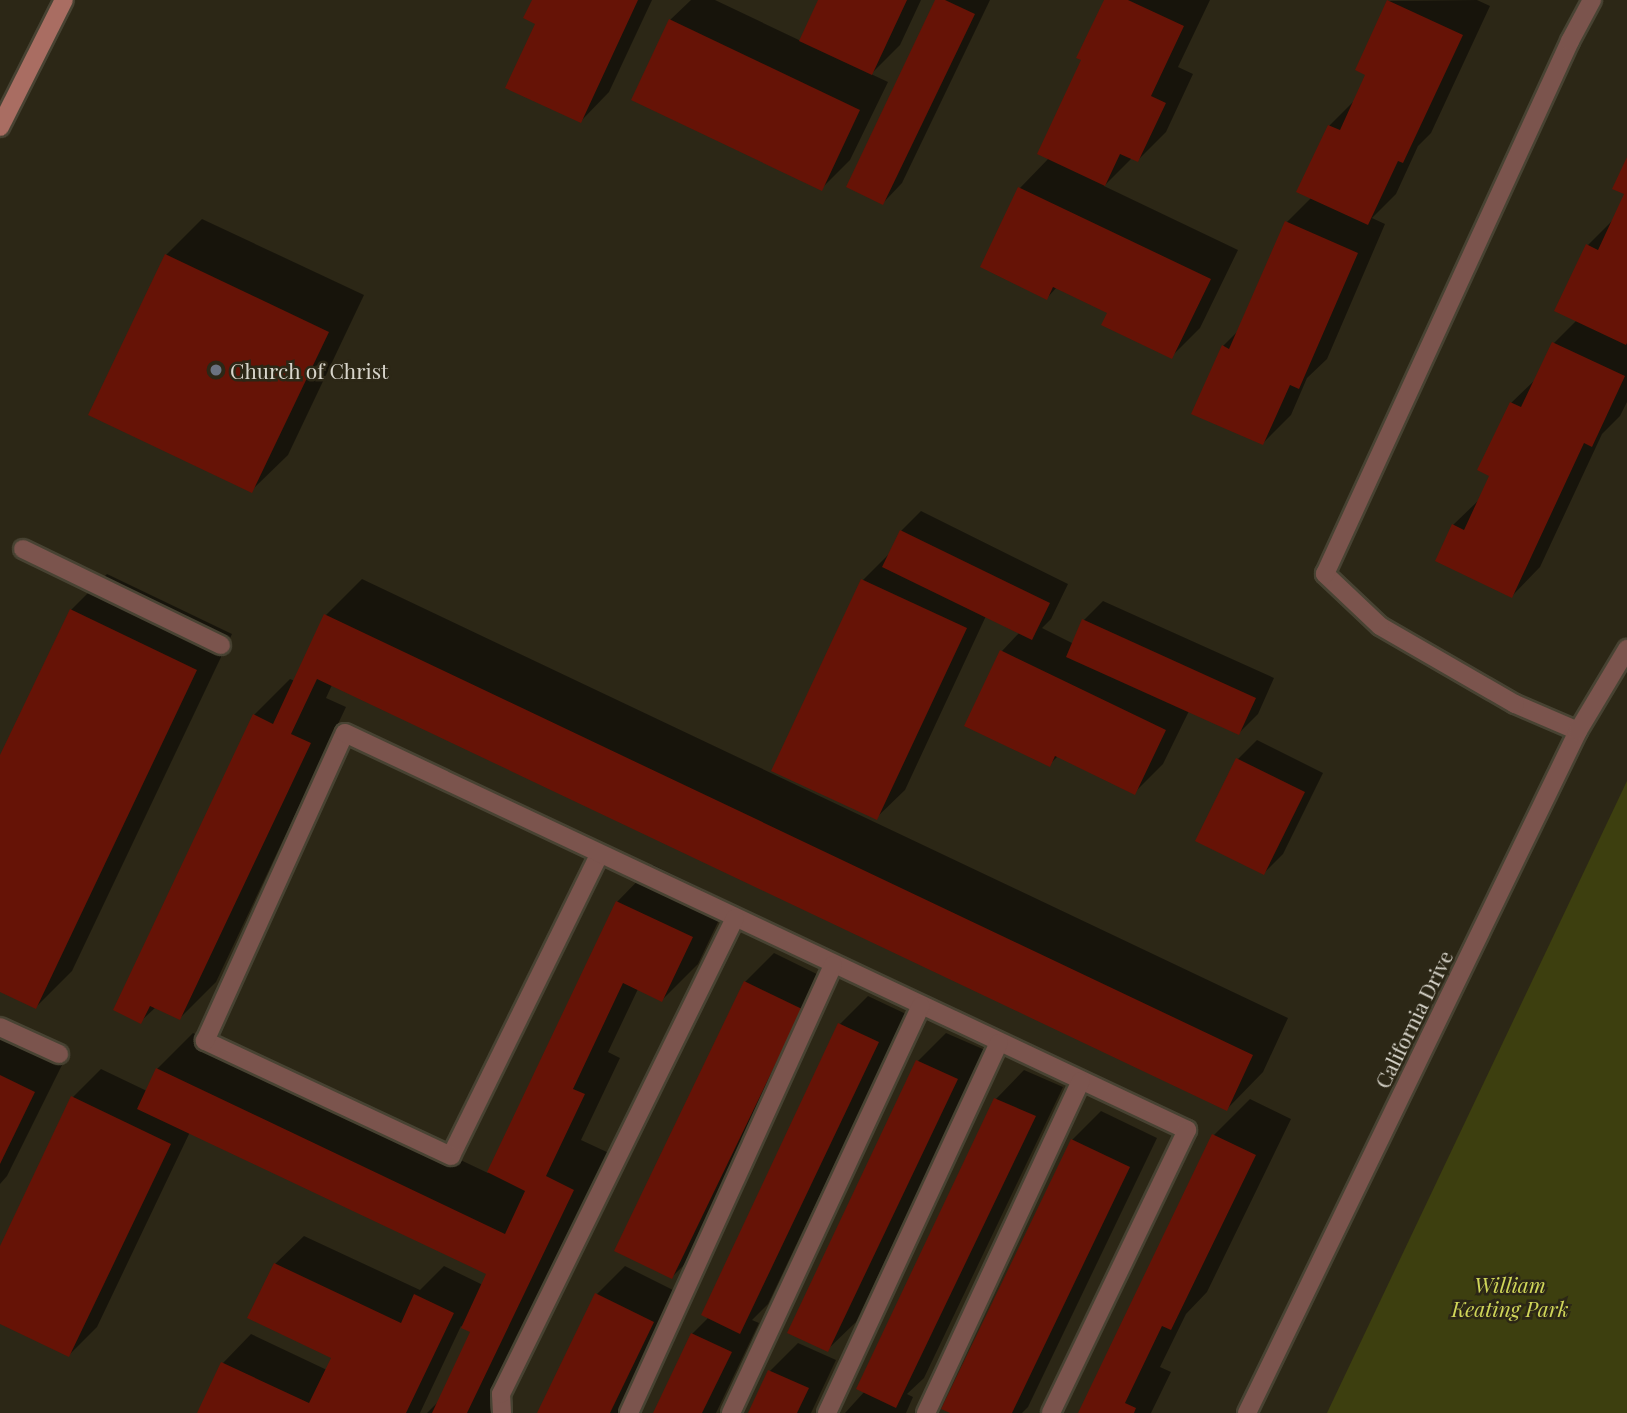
<!DOCTYPE html>
<style>
body{margin:0}
#map{position:relative;width:1627px;height:1413px;overflow:hidden;background:#2c2716;font-family:"Playfair Display",serif}
div>[style]{position:absolute}
.green>*{inset:0;background:#3d3f0f}
.shadow>*{inset:0;background:#0007}
.building>*{inset:0;background:#661306}
.roads{filter:drop-shadow(2px 0 #484333) drop-shadow(-2px 0 #484333) drop-shadow(0 2px #484333) drop-shadow(0 -2px #484333)}
.service>*{height:18px;margin:-9px;padding:0 9px;transform-origin:9px;border-radius:9px;background:#7b544d}
.minor>*{height:18px;margin:-9px;padding:0 9px;transform-origin:9px;border-radius:9px;background:#7b544d}
.tertiary>*{height:18px;margin:-9px;padding:0 9px;transform-origin:9px;border-radius:9px;background:#7b544d}
.secondary>*{height:18px;margin:-9px;padding:0 9px;transform-origin:9px;border-radius:9px;background:#a96d62}
.dots>*{width:19px;height:19px;translate:-50% -50%;box-sizing:border-box;border:4px solid #2c2716;border-radius:50%}
span{translate:-50% -50%;white-space:nowrap;text-align:center;line-height:1.15;-webkit-text-stroke:5px #2c2716;paint-order:stroke}
.poi-label{font-size:21px;color:#d8d5cb}
.left{translate:0 -50%;text-align:left}
.street-label{font-size:21px;color:#d8d5cb}
.park-label{font-size:21px;color:#d0d659;font-style:italic}
</style>
<div id="map">
<div class="green">
<div style="clip-path:polygon(1627px 781px,1627px 1413px,1327px 1413px)"></div>
</div>
<div class="shadow">
<div style="clip-path:polygon(534px 0,652px 0,609px 92px,581px 121px,538px 23px)"></div>
<div style="clip-path:polygon(691px 0,715px 0,801px 41px,820px 0,921px 0,900px 45px,871px 74px,888px 82px,850px 160px,822px 188px,670px 20px)"></div>
<div style="clip-path:polygon(937px 0,990px 0,902px 183px,883px 203px)"></div>
<div style="clip-path:polygon(1106px 0,1210px 0,1178px 67px,1193px 74px,1166px 132px,1138px 160px,1132px 158px,1104px 186px,1238px 250px,1200px 328px,1172px 356px,1110px 313px,1057px 287px,1047px 298px,982px 267px,1020px 188px,1049px 158px)"></div>
<div style="clip-path:polygon(1477px 0,1490px 6px,1431px 133px,1418px 146px,1396px 194px,1372px 218px,1385px 224px,1327px 359px,1307px 378px,1291px 415px,1263px 443px,1223px 346px,1240px 329px,1287px 222px,1312px 197px,1329px 126px,1356px 99px,1367px 74px,1388px 1px)"></div>
<div style="clip-path:polygon(1627px 161px,1627px 402px,1620px 416px,1602px 434px,1540px 567px,1512px 596px,1453px 525px,1481px 498px,1491px 475px,1511px 403px,1538px 377px,1554px 343px,1577px 320px,1588px 245px,1615px 218px,1626px 194px)"></div>
<div style="clip-path:polygon(202px 219px,364px 295px,288px 455px,251px 491px,166px 255px)"></div>
<div style="clip-path:polygon(921px 511px,1068px 584px,1051px 619px,1042px 628px,1074px 644px,1084px 620px,1103px 601px,1274px 678px,1258px 714px,1239px 733px,1189px 711px,1163px 764px,1134px 793px,1058px 756px,1049px 765px,1002px 651px,1020px 632px,986px 616px,905px 790px,876px 818px,773px 770px,863px 580px,891px 552px,901px 531px)"></div>
<div style="clip-path:polygon(107px 574px,232px 634px,72px 971px,36px 1007px,0 990px,0 759px,71px 610px)"></div>
<div style="clip-path:polygon(362px 579px,1288px 1018px,1263px 1072px,1227px 1109px,332px 685px,326px 698px,346px 707px,216px 982px,180px 1018px,156px 1007px,141px 1021px,254px 715px,290px 679px,295px 681px,326px 615px)"></div>
<div style="clip-path:polygon(1257px 740px,1323px 773px,1283px 854px,1264px 873px,1238px 759px)"></div>
<div style="clip-path:polygon(653px 865px,728px 901px,698px 964px,662px 1000px,638px 989px,608px 1052px,620px 1058px,581px 1140px,609px 1153px,491px 1400px,506px 1406px,503px 1413px,427px 1413px,440px 1400px,473px 1331px,461px 1326px,420px 1413px,199px 1413px,223px 1363px,251px 1334px,327px 1370px,333px 1357px,275px 1264px,304px 1236px,420px 1290px,444px 1266px,483px 1285px,489px 1273px,190px 1132px,97px 1327px,69px 1355px,0 1322px,0 1251px,73px 1097px,101px 1069px,147px 1091px,157px 1069px,193px 1033px,488px 1173px,617px 902px)"></div>
<div style="clip-path:polygon(774px 953px,829px 980px,700px 1249px,672px 1277px,745px 982px)"></div>
<div style="clip-path:polygon(868px 996px,906px 1014px,768px 1304px,752px 1320px,759px 1323px,716px 1413px,655px 1413px,692px 1334px,709px 1317px,840px 1024px)"></div>
<div style="clip-path:polygon(0 1033px,63px 1063px,7px 1176px,0 1184px)"></div>
<div style="clip-path:polygon(946px 1033px,985px 1050px,856px 1322px,827px 1350px,918px 1061px)"></div>
<div style="clip-path:polygon(1024px 1070px,1063px 1087px,924px 1378px,907px 1394px,913px 1397px,906px 1413px,845px 1413px,865px 1391px,858px 1388px,996px 1099px)"></div>
<div style="clip-path:polygon(1250px 1099px,1291px 1119px,1207px 1292px,1186px 1314px,1160px 1367px,1171px 1372px,1151px 1413px,1080px 1413px,1214px 1135px)"></div>
<div style="clip-path:polygon(1101px 1111px,1157px 1138px,1028px 1407px,1022px 1413px,954px 1413px,944px 1408px,1072px 1140px)"></div>
<div style="clip-path:polygon(625px 1266px,681px 1294px,623px 1413px,539px 1413px,597px 1294px)"></div>
<div style="clip-path:polygon(798px 1343px,836px 1360px,811px 1413px,750px 1413px,770px 1371px)"></div>
</div>
<div class="building">
<div style="clip-path:polygon(532px 0,638px 0,581px 123px,505px 88px,535px 24px,523px 18px)"></div>
<div style="clip-path:polygon(818px 0,907px 0,872px 75px,799px 41px)"></div>
<div style="clip-path:polygon(935px 0,945px 0,975px 14px,883px 205px,846px 187px)"></div>
<div style="clip-path:polygon(1104px 0,1128px 0,1184px 26px,1151px 96px,1166px 103px,1138px 162px,1120px 154px,1105px 186px,1037px 154px,1081px 60px,1076px 58px)"></div>
<div style="clip-path:polygon(1387px 0,1463px 35px,1403px 163px,1398px 161px,1368px 225px,1296px 192px,1328px 125px,1340px 130px,1365px 75px,1355px 70px)"></div>
<div style="clip-path:polygon(669px 19px,860px 110px,822px 191px,631px 100px)"></div>
<div style="clip-path:polygon(1627px 157px,1627px 343px,1626px 345px,1554px 311px,1586px 244px,1598px 250px,1624px 194px,1612px 189px)"></div>
<div style="clip-path:polygon(1018px 187px,1211px 279px,1172px 359px,1101px 325px,1107px 313px,1053px 287px,1047px 300px,980px 267px)"></div>
<div style="clip-path:polygon(1285px 221px,1358px 253px,1299px 389px,1290px 385px,1263px 445px,1191px 414px,1222px 345px,1229px 349px)"></div>
<div style="clip-path:polygon(165px 254px,329px 332px,252px 493px,88px 415px)"></div>
<div style="clip-path:polygon(1552px 342px,1625px 376px,1592px 447px,1584px 443px,1512px 598px,1435px 561px,1452px 524px,1464px 530px,1489px 476px,1477px 470px,1510px 402px,1521px 407px)"></div>
<div style="clip-path:polygon(900px 530px,1050px 603px,1032px 640px,882px 567px)"></div>
<div style="clip-path:polygon(861px 579px,967px 628px,877px 820px,771px 771px)"></div>
<div style="clip-path:polygon(70px 609px,197px 670px,36px 1009px,0 992px,0 755px)"></div>
<div style="clip-path:polygon(324px 614px,1253px 1055px,1227px 1111px,317px 679px,291px 734px,311px 743px,180px 1020px,150px 1006px,141px 1024px,113px 1010px,253px 714px,273px 724px)"></div>
<div style="clip-path:polygon(1082px 619px,1256px 698px,1239px 735px,1066px 657px)"></div>
<div style="clip-path:polygon(1000px 650px,1166px 730px,1135px 795px,1055px 756px,1050px 767px,964px 726px)"></div>
<div style="clip-path:polygon(1236px 758px,1305px 792px,1264px 875px,1195px 841px)"></div>
<div style="clip-path:polygon(616px 901px,693px 937px,662px 1002px,623px 983px,573px 1089px,585px 1094px,546px 1176px,574px 1190px,467px 1413px,432px 1413px,470px 1332px,461px 1328px,486px 1274px,137px 1109px,156px 1068px,505px 1234px,525px 1191px,487px 1172px)"></div>
<div style="clip-path:polygon(744px 981px,802px 1009px,672px 1279px,614px 1251px)"></div>
<div style="clip-path:polygon(838px 1023px,879px 1042px,740px 1334px,701px 1315px)"></div>
<div style="clip-path:polygon(916px 1060px,958px 1079px,828px 1352px,787px 1333px)"></div>
<div style="clip-path:polygon(0 1075px,35px 1092px,0 1164px)"></div>
<div style="clip-path:polygon(71px 1096px,171px 1144px,69px 1357px,0 1324px,0 1246px)"></div>
<div style="clip-path:polygon(994px 1098px,1036px 1116px,896px 1408px,856px 1389px)"></div>
<div style="clip-path:polygon(1212px 1134px,1256px 1155px,1171px 1330px,1162px 1326px,1125px 1403px,1136px 1408px,1134px 1413px,1078px 1413px)"></div>
<div style="clip-path:polygon(1071px 1139px,1130px 1167px,1012px 1413px,950px 1413px,941px 1409px)"></div>
<div style="clip-path:polygon(274px 1263px,401px 1323px,414px 1294px,454px 1313px,406px 1413px,197px 1413px,221px 1362px,309px 1403px,331px 1358px,247px 1318px)"></div>
<div style="clip-path:polygon(595px 1293px,654px 1322px,610px 1413px,537px 1413px)"></div>
<div style="clip-path:polygon(691px 1333px,732px 1352px,702px 1413px,653px 1413px)"></div>
<div style="clip-path:polygon(768px 1370px,809px 1388px,797px 1413px,748px 1413px)"></div>
</div>
<div class="roads">
<div class="service">
<div style="left:23px;top:549px;width:220px;rotate:25.9deg"></div>
<div style="left:599px;top:855px;width:335px;rotate:116.2deg"></div>
<div style="left:451px;top:1156px;width:272px;rotate:-154.9deg"></div>
<div style="left:205px;top:1041px;width:338px;rotate:-65.6deg"></div>
<div style="left:345px;top:733px;width:931px;rotate:25.24deg"></div>
<div style="left:1187px;top:1130px;width:314px;rotate:115.7deg"></div>
<div style="left:0;top:1027px;width:65px;rotate:24.6deg"></div>
<div style="left:502px;top:1413px;width:19px;rotate:-93deg"></div>
<div style="left:501px;top:1394px;width:530px;rotate:-63.82deg"></div>
<div style="left:629px;top:1413px;width:492px;rotate:-65.5deg"></div>
<div style="left:731px;top:1413px;width:449px;rotate:-65deg"></div>
<div style="left:827px;top:1413px;width:408px;rotate:-65.1deg"></div>
<div style="left:926px;top:1413px;width:366px;rotate:-65deg"></div>
</div>
<div class="minor">
<div style="left:1578px;top:731px;width:69px;rotate:-156.8deg"></div>
<div style="left:1515px;top:704px;width:156px;rotate:-150deg"></div>
<div style="left:1380px;top:626px;width:76px;rotate:-136.6deg"></div>
<div style="left:1325px;top:574px;width:587px;rotate:-65.31deg"></div>
<div style="left:1570px;top:41px;width:47px;rotate:-61.8deg"></div>
</div>
<div class="tertiary">
<div style="left:1247px;top:1413px;width:758px;rotate:-64.11deg"></div>
<div style="left:1578px;top:731px;width:96px;rotate:-59.1deg"></div>
</div>
<div class="secondary">
<div style="left:0;top:127px;width:142px;rotate:-63.3deg"></div>
</div>
</div>
<div class="dots">
<div style="left:216px;top:370px;background:#6b7280"></div>
</div>
<div class="poi-label">
<span class="left" style="left:230px;top:370px">Church of Christ</span>
</div>
<div class="street-label">
<span style="left:1413px;top:1019px;rotate:-64deg">California Drive</span>
</div>
<div class="park-label">
<span style="left:1510px;top:1296px">William<br>Keating Park</span>
</div>
</div>
